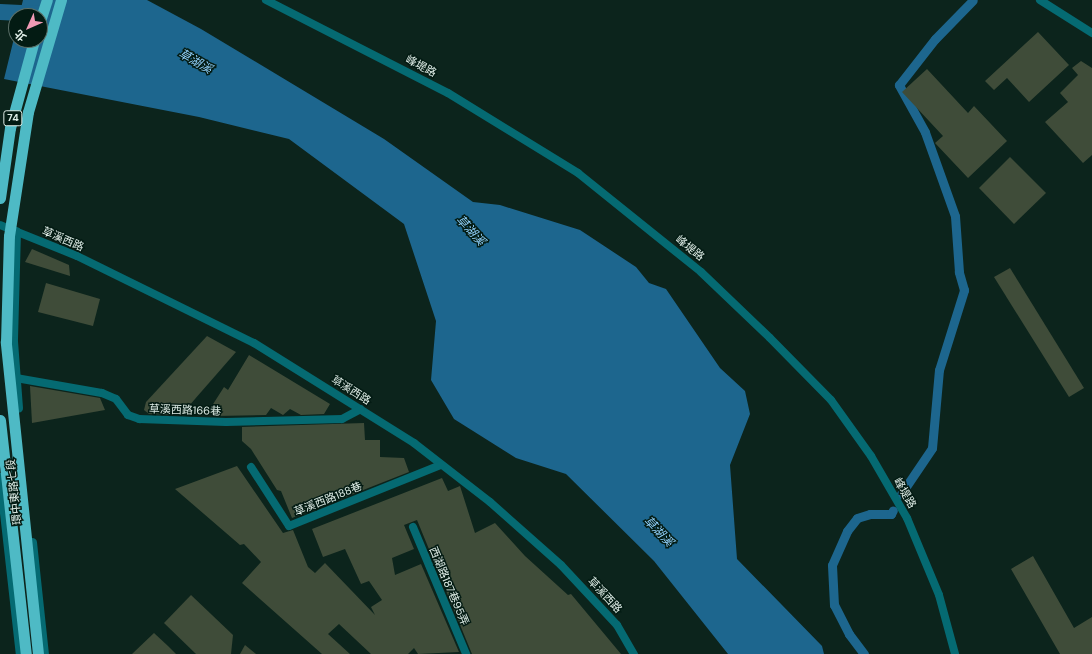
<!DOCTYPE html>
<meta charset="utf-8">
<style>
body{margin:0}
#map{position:relative;width:1092px;height:654px;overflow:hidden;background:#0c241c;font-family:"DM Sans","Noto Sans TC",sans-serif}
div>[style]{position:absolute}
.water>*{inset:0;background:#1d668e}
.canal>*{height:9px;margin:-4.5px;padding:0 4.5px;transform-origin:4.5px;border-radius:4.5px;background:#1d668e}
.river>*{height:16px;margin:-8px;padding:0 8px;transform-origin:8px;border-radius:8px;background:#1d668e}
.building>*{inset:0;background:#3f4c39}
.minor>*{height:8px;margin:-4px;padding:0 4px;transform-origin:4px;border-radius:4px;background:#056a72}
.tertiary>*{height:9px;margin:-4.5px;padding:0 4.5px;transform-origin:4.5px;border-radius:4.5px;background:#056a72}
.trunk>*{height:11px;margin:-5.5px;padding:0 5.5px;transform-origin:5.5px;border-radius:5.5px;background:#4ebac5}
span{translate:-50% -50%;white-space:nowrap;text-align:center;line-height:1.15;-webkit-text-stroke:3px #031b13;paint-order:stroke}
.shield-label span{padding:1px 3px;background:#031b13;border:1px solid;border-radius:3px;-webkit-text-stroke-width:0}
.shield-label{font-size:10px;color:#dfede7;font-weight:700}
.street-label{font-size:11px;color:#dfede7}
.water-label{font-size:12px;color:#91d1fc;font-style:italic}
.north{position:absolute;left:8px;top:8px;width:40px;height:40px;box-sizing:border-box;background:#031b13;border:1px solid #5b6f68;border-radius:50%;rotate:225deg;font-size:11px;font-weight:700;line-height:16px;text-align:center;color:#dfede7}
.north::after{content:'';display:block;margin:auto;width:14px;height:18px;background:#f09ab5;clip-path:polygon(50% 0,100% 100%,50% 72%,0 100%)}
</style>
<div id="map">
<div class="water">
<div style="clip-path:polygon(23px 0,147px 0,201px 29px,384px 139px,473px 202px,500px 205px,580px 230px,636px 267px,649px 283px,666px 289px,720px 368px,745px 391px,750px 414px,730px 465px,737px 559px,822px 646px,824px 654px,728px 654px,654px 561px,566px 474px,516px 458px,454px 419px,431px 380px,436px 321px,404px 224px,289px 139px,199px 117px,4px 79px,16px 30px,16px 40px,40px 40px,40px 16px,19px 16px)"></div>
</div>
<div class="canal">
<div style="left:901px;top:494px;width:55px;rotate:-56deg"></div>
<div style="left:932px;top:448px;width:78px;rotate:-84.9deg"></div>
<div style="left:939px;top:370px;width:84px;rotate:-72.6deg"></div>
<div style="left:964px;top:290px;width:19px;rotate:-106deg"></div>
<div style="left:959px;top:272px;width:56px;rotate:-94.1deg"></div>
<div style="left:955px;top:216px;width:89px;rotate:-109.7deg"></div>
<div style="left:925px;top:132px;width:54px;rotate:-119deg"></div>
<div style="left:899px;top:85px;width:58px;rotate:-52deg"></div>
<div style="left:935px;top:39px;width:54px;rotate:-45.7deg"></div>
<div style="left:864px;top:654px;width:25px;rotate:-127deg"></div>
<div style="left:849px;top:634px;width:33px;rotate:-117deg"></div>
<div style="left:834px;top:605px;width:40px;rotate:-92.9deg"></div>
<div style="left:832px;top:565px;width:37px;rotate:-66deg"></div>
<div style="left:847px;top:531px;width:16px;rotate:-52deg"></div>
<div style="left:857px;top:518px;width:14px;rotate:-17deg"></div>
<div style="left:870px;top:514px;width:21px"></div>
<div style="left:891px;top:514px;width:4px;rotate:-63deg"></div>
</div>
<div class="river">
<div style="left:0;top:12px;width:42px;rotate:2.7deg"></div>
</div>
<div class="building">
<div style="clip-path:polygon(1038px 32px,1069px 65px,1029px 102px,1007px 78px,994px 90px,985px 81px)"></div>
<div style="clip-path:polygon(1081px 61px,1092px 68px,1092px 155px,1083px 163px,1045px 122px,1068px 102px,1060px 93px,1078px 75px,1072px 68px)"></div>
<div style="clip-path:polygon(927px 69px,968px 113px,974px 106px,1007px 141px,968px 178px,935px 143px,943px 136px,902px 92px)"></div>
<div style="clip-path:polygon(1010px 157px,1046px 193px,1014px 224px,979px 188px)"></div>
<div style="clip-path:polygon(32px 249px,69px 265px,70px 276px,25px 262px)"></div>
<div style="clip-path:polygon(1010px 268px,1084px 388px,1069px 397px,994px 277px)"></div>
<div style="clip-path:polygon(46px 283px,100px 299px,93px 326px,38px 312px)"></div>
<div style="clip-path:polygon(207px 336px,236px 352px,181px 415px,149px 414px,144px 410px,146px 402px)"></div>
<div style="clip-path:polygon(249px 355px,330px 404px,324px 414px,301px 415px,290px 409px,283px 415px,271px 408px,266px 415px,215px 416px,208px 412px,224px 387px,228px 390px)"></div>
<div style="clip-path:polygon(30px 386px,100px 398px,105px 410px,32px 423px)"></div>
<div style="clip-path:polygon(364px 423px,365px 440px,380px 440px,380px 457px,404px 458px,409px 472px,292px 518px,281px 491px,277px 490px,251px 449px,242px 441px,242px 427px)"></div>
<div style="clip-path:polygon(237px 466px,283px 533px,293px 530px,308px 567px,315px 573px,325px 563px,375px 615px,371px 607px,382px 600px,369px 581px,361px 584px,345px 549px,323px 557px,312px 529px,442px 478px,448px 491px,460px 486px,475px 533px,495px 523px,525px 556px,568px 595px,571px 594px,621px 654px,472px 654px,417px 520px,404px 525px,414px 549px,392px 558px,395px 575px,421px 564px,459px 652px,418px 654px,414px 648px,408px 654px,371px 654px,339px 624px,328px 634px,350px 654px,322px 654px,242px 583px,261px 562px,244px 544px,240px 545px,175px 489px)"></div>
<div style="clip-path:polygon(1033px 556px,1074px 628px,1092px 617px,1092px 654px,1060px 654px,1011px 569px)"></div>
<div style="clip-path:polygon(191px 595px,233px 635px,231px 654px,196px 654px,164px 623px)"></div>
<div style="clip-path:polygon(154px 633px,168px 646px,176px 654px,132px 654px)"></div>
<div style="clip-path:polygon(245px 645px,256px 654px,240px 654px)"></div>
</div>
<div class="minor">
<div style="left:266px;top:0;width:204px;rotate:27.1deg"></div>
<div style="left:448px;top:93px;width:153px;rotate:31.6deg"></div>
<div style="left:578px;top:173px;width:158px;rotate:38.8deg"></div>
<div style="left:701px;top:272px;width:95px;rotate:43.7deg"></div>
<div style="left:770px;top:338px;width:87px;rotate:45.5deg"></div>
<div style="left:831px;top:400px;width:69px;rotate:54.5deg"></div>
<div style="left:871px;top:456px;width:72px;rotate:59.9deg"></div>
<div style="left:907px;top:518px;width:83px;rotate:67.4deg"></div>
<div style="left:939px;top:595px;width:61px;rotate:74.8deg"></div>
<div style="left:1040px;top:0;width:62px;rotate:32.4deg"></div>
<div style="left:0;top:225px;width:83px;rotate:21.9deg"></div>
<div style="left:77px;top:256px;width:197px;rotate:26.2deg"></div>
<div style="left:254px;top:343px;width:189px;rotate:32deg"></div>
<div style="left:414px;top:443px;width:96px;rotate:37.8deg"></div>
<div style="left:490px;top:502px;width:95px;rotate:41.6deg"></div>
<div style="left:561px;top:565px;width:82px;rotate:47deg"></div>
<div style="left:617px;top:625px;width:34px;rotate:60deg"></div>
<div style="left:16px;top:378px;width:87px;rotate:9.9deg"></div>
<div style="left:102px;top:393px;width:15px;rotate:23deg"></div>
<div style="left:116px;top:399px;width:20px;rotate:53deg"></div>
<div style="left:128px;top:415px;width:12px;rotate:20deg"></div>
<div style="left:139px;top:419px;width:87px;rotate:2deg"></div>
<div style="left:226px;top:422px;width:116px;rotate:-1.5deg"></div>
<div style="left:342px;top:419px;width:21px;rotate:-28deg"></div>
<div style="left:251px;top:467px;width:70px;rotate:57.2deg"></div>
<div style="left:289px;top:526px;width:164px;rotate:-21.9deg"></div>
<div style="left:413px;top:527px;width:138px;rotate:67.3deg"></div>
</div>
<div class="tertiary">
<div style="left:16px;top:231px;width:110px;rotate:91.6deg"></div>
<div style="left:13px;top:341px;width:67px;rotate:85.7deg"></div>
<div style="left:0;top:477px;width:178px;rotate:83.6deg"></div>
<div style="left:32px;top:542px;width:113px;rotate:83.9deg"></div>
</div>
<div class="trunk">
<div style="left:40px;top:21px;width:22px;rotate:-72deg"></div>
<div style="left:0;top:198px;width:71px;rotate:-81.9deg"></div>
<div style="left:10px;top:128px;width:91px;rotate:-74.7deg"></div>
<div style="left:0;top:420px;width:235px;rotate:83.7deg"></div>
<div style="left:38px;top:654px;width:314px;rotate:-95.9deg"></div>
<div style="left:6px;top:342px;width:106px;rotate:-88.4deg"></div>
<div style="left:9px;top:236px;width:125px;rotate:-81.3deg"></div>
<div style="left:28px;top:112px;width:117px;rotate:-73.6deg"></div>
</div>
<div class="shield-label">
<span style="left:13px;top:118px">74</span>
</div>
<div class="street-label">
<span style="left:421px;top:66px;rotate:28deg">峰堤路</span>
<span style="left:63px;top:239px;rotate:23deg">草溪西路</span>
<span style="left:690px;top:248px;rotate:39deg">峰堤路</span>
<span style="left:351px;top:390px;rotate:32deg">草溪西路</span>
<span style="left:185px;top:410px;rotate:2deg">草溪西路166巷</span>
<span style="left:14px;top:492px;rotate:-96deg">環中東路七段</span>
<span style="left:905px;top:493px;rotate:60deg">峰堤路</span>
<span style="left:328px;top:499px;rotate:-22deg">草溪西路188巷</span>
<span style="left:449px;top:586px;rotate:67deg">西湖路187巷95弄</span>
<span style="left:605px;top:595px;rotate:47deg">草溪西路</span>
</div>
<div class="water-label">
<span style="left:195px;top:62px;rotate:30deg">草湖溪</span>
<span style="left:470px;top:231px;rotate:47deg">草湖溪</span>
<span style="left:658px;top:532px;rotate:46deg">草湖溪</span>
</div>
<div class="north">北</div>
</div>
